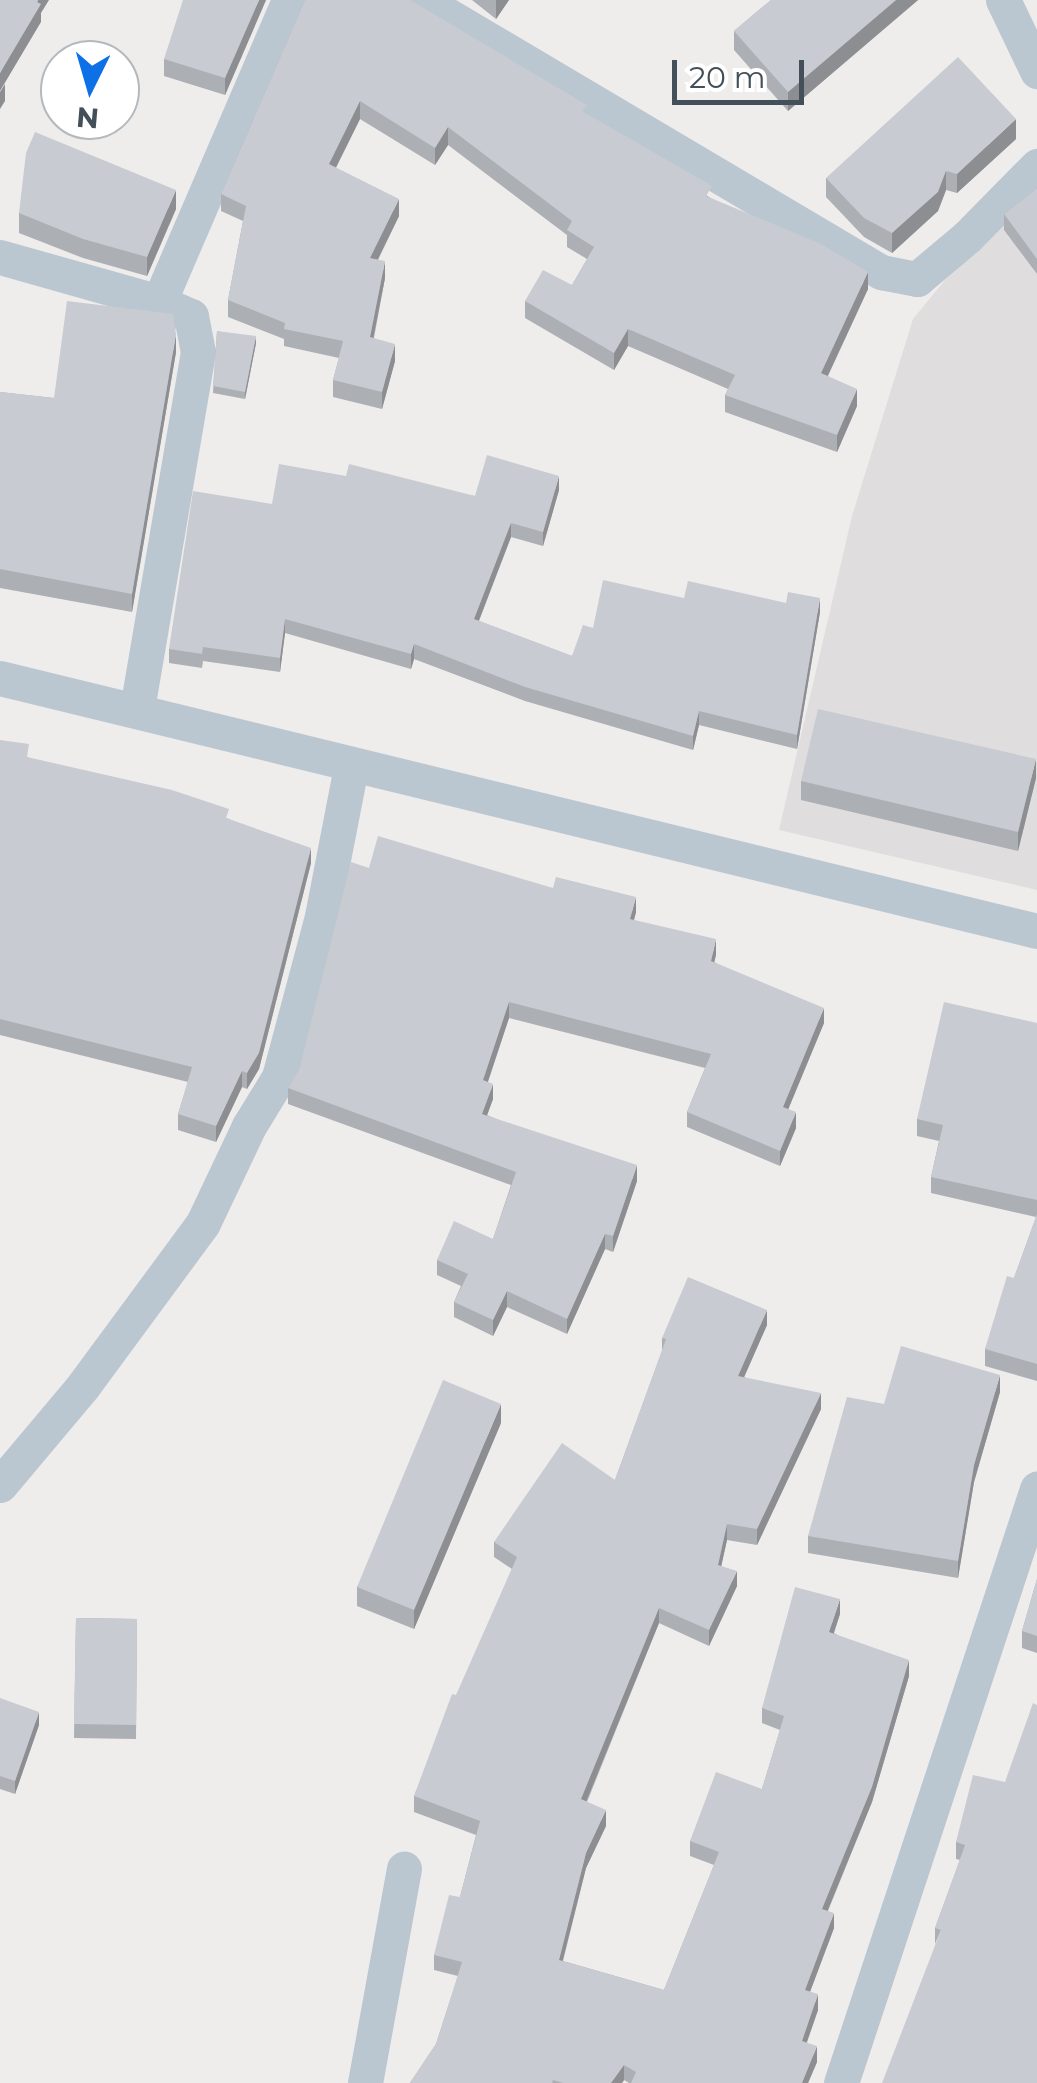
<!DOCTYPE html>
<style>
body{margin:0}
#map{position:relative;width:1037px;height:2083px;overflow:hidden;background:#efecec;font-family:Montserrat,sans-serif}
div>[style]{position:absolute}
.education>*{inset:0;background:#e0ddde}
.minor>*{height:35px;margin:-17.5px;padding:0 17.5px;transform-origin:17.5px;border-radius:17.5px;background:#bbc7d0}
.wall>*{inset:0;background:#acafb4}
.shaded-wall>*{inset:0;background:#8c8e92}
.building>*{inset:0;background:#c8cbd1}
span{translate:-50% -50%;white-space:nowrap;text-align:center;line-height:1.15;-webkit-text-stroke:10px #fff;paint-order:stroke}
.north{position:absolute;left:40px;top:40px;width:100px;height:100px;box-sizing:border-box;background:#fff;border:2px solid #b4b9bd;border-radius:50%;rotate:185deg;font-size:28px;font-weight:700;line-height:40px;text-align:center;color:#43505a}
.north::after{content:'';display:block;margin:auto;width:35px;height:45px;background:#0d70e7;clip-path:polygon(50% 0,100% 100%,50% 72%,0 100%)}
.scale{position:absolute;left:672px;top:60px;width:132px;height:45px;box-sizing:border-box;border:5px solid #43505a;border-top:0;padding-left:12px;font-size:30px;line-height:35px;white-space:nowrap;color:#43505a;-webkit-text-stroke:8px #fff;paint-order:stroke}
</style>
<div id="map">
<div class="education">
<div style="clip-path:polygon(1037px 180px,1037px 890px,779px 830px,852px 516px,913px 319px,1011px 200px)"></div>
</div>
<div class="minor">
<div style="left:422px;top:0;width:534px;rotate:30.65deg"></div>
<div style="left:881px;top:272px;width:37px;rotate:11deg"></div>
<div style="left:917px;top:279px;width:65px;rotate:-40deg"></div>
<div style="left:967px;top:237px;width:100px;rotate:-45.4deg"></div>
<div style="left:1003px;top:0;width:79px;rotate:64.4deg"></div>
<div style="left:0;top:257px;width:165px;rotate:15.8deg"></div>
<div style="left:159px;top:302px;width:35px;rotate:24deg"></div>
<div style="left:191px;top:316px;width:37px;rotate:79deg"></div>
<div style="left:198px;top:352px;width:362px;rotate:99.7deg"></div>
<div style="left:159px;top:302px;width:329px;rotate:-66.7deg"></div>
<div style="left:0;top:678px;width:1067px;rotate:13.71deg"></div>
<div style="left:0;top:1485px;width:129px;rotate:-50deg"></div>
<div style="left:83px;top:1386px;width:202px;rotate:-53.6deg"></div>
<div style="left:203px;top:1223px;width:107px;rotate:-64.6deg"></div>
<div style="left:249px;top:1126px;width:57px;rotate:-58.5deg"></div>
<div style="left:279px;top:1077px;width:167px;rotate:-75deg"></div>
<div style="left:322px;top:916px;width:152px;rotate:-79deg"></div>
<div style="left:365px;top:2083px;width:218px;rotate:-79.7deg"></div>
<div style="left:841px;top:2083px;width:626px;rotate:-71.74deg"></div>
</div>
<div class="wall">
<div style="clip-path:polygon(266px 0,225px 95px,164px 76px,164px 59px)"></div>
<div style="clip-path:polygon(305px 0,587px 114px,712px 199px,868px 289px,828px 376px,857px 406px,837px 452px,725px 412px,725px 395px,728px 389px,628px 346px,614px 370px,525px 318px,525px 301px,572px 285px,587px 259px,567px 247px,567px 235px,448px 145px,435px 165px,360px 119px,336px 168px,399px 216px,378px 260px,385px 278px,374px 338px,395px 361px,382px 409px,333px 397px,333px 380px,339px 358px,284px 346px,284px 339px,228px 317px,228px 300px,243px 221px,221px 211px,221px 194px)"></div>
<div style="clip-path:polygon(472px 0,509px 0,496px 19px)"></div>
<div style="clip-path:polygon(771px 0,918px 0,788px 111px,734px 50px,734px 31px)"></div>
<div style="clip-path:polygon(1016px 139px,957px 193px,946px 190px,938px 211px,892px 253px,864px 237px,826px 197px,826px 178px)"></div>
<div style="clip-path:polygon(1037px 188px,1037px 274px,1004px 230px,1004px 214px)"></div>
<div style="clip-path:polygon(176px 209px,147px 276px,83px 258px,19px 233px,19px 213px)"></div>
<div style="clip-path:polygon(217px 331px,256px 343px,245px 399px,213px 393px)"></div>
<div style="clip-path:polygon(176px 352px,132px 612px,0 588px,0 392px,54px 398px)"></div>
<div style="clip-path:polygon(346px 476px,475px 496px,559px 490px,543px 546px,511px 537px,479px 621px,572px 656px,593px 628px,684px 598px,820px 612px,797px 749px,699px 725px,693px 750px,525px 701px,414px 659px,411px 669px,285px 633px,280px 672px,203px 661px,202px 668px,169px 663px,169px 649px,272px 504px)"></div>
<div style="clip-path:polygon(0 740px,29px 758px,229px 819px,311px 863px,259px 1069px,247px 1089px,242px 1087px,216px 1142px,178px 1130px,178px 1114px,188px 1082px,0 1035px)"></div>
<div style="clip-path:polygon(1036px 778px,1018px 851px,801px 800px,801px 781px)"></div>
<div style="clip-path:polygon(369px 868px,636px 912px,634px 920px,716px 955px,714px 962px,824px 1023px,788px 1109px,796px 1128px,780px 1166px,687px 1127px,687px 1112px,705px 1068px,509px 1018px,488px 1082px,493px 1099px,487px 1115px,637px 1181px,613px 1252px,605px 1249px,567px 1334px,507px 1307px,493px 1336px,454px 1317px,454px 1302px,461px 1286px,437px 1275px,437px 1260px,493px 1239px,511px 1185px,288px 1104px,288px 1088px,300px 1067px)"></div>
<div style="clip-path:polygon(1037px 1023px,1037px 1381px,985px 1366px,985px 1349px,1014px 1278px,1036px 1217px,931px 1193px,931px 1177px,939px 1141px,917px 1136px,917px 1119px)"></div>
<div style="clip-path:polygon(767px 1325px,744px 1377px,821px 1409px,757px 1545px,727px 1540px,721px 1566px,737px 1586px,709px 1646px,659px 1623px,587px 1802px,606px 1826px,586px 1868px,563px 1961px,664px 1990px,714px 1865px,690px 1856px,690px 1841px,762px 1789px,780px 1730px,762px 1723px,762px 1708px,840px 1614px,834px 1633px,909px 1676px,872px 1802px,828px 1911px,834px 1928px,810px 1992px,818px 2010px,807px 2042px,817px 2062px,808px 2083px,629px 2083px,624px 2080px,622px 2083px,410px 2083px,436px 2044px,458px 1976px,434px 1970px,434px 1955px,460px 1897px,476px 1835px,414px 1812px,414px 1796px,512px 1569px,494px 1557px,494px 1542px,615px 1480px,662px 1351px,662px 1338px)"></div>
<div style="clip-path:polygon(1000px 1392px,974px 1482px,958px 1578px,808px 1553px,808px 1536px,884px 1404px)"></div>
<div style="clip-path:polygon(501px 1423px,414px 1629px,357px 1606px,357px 1587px)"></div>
<div style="clip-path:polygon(1037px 1579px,1037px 1653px,1022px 1648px,1022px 1631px)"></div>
<div style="clip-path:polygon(76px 1618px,137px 1619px,136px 1739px,74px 1738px)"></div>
<div style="clip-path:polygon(0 1698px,39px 1725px,15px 1794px,0 1789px)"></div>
<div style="clip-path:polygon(1005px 1782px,935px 1944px,935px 1928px,960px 1860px,956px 1859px,956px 1842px)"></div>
</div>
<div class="shaded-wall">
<div style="clip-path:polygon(38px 0,49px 0,41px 13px,41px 22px,0 91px,0 73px)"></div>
<div style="clip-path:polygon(259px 0,266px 0,225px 95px,225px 78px)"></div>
<div style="clip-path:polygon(496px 0,509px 0,496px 19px)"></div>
<div style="clip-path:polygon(896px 0,918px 0,788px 111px,788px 92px)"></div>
<div style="clip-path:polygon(5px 84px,5px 101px,0 109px,0 92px)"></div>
<div style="clip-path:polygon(360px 101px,360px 119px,329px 181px,329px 164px)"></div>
<div style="clip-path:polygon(1016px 119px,1016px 139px,957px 193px,957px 174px)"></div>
<div style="clip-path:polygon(448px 127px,448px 145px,435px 165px,435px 148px)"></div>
<div style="clip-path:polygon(946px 171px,946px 190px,938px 211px,892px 253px,892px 233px)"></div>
<div style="clip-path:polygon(176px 190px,176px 209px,147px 276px,147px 257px)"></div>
<div style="clip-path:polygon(399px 199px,399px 216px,370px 275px,370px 258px)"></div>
<div style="clip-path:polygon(385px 261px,385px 278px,370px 354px,370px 337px)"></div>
<div style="clip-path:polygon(868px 272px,868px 289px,821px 390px,821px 373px)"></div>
<div style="clip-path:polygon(628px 329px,628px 346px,614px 370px,614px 353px)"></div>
<div style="clip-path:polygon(176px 334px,176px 352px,132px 612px,132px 594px)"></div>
<div style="clip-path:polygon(256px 336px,256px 343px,245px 399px,245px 392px)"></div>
<div style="clip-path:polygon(395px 344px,395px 361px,382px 409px,382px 392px)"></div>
<div style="clip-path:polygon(857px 389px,857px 406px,837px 452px,837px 435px)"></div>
<div style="clip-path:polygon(559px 476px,559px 490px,543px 546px,543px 532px)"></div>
<div style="clip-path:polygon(511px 523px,511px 537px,474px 633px,474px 619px)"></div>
<div style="clip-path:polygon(820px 598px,820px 612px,797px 749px,797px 735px)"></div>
<div style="clip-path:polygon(285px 619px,285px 633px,280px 672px,280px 658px)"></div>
<div style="clip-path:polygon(414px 644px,414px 659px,411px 669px,411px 654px)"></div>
<div style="clip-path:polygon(699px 711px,699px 725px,693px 750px,693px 736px)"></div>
<div style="clip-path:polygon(1036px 759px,1036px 778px,1018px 851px,1018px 832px)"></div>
<div style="clip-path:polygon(311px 848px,311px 863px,259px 1069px,247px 1089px,247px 1073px)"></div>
<div style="clip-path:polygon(636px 897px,636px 912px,630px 935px,630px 919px)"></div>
<div style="clip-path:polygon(716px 939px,716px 955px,711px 976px,711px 961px)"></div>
<div style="clip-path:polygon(509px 1002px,509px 1018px,483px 1096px,483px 1080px)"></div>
<div style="clip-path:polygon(824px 1008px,824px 1023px,783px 1122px,783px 1107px)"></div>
<div style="clip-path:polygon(242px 1071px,242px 1087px,216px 1142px,216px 1126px)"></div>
<div style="clip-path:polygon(493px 1084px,493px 1099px,482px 1129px,482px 1114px)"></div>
<div style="clip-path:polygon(796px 1112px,796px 1128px,780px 1166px,780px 1151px)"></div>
<div style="clip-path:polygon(637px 1165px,637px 1181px,613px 1252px,613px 1236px)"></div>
<div style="clip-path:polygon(605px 1234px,605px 1249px,567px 1334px,567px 1319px)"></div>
<div style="clip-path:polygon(507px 1291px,507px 1307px,493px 1336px,493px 1320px)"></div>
<div style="clip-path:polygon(767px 1310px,767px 1325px,738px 1391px,738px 1376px)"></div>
<div style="clip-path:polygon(1000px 1375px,1000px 1392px,974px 1482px,958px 1578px,958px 1561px,974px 1465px)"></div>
<div style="clip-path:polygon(821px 1393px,821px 1409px,757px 1545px,757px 1529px)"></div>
<div style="clip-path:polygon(501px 1404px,501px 1423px,414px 1629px,414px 1610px)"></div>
<div style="clip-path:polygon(727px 1524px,727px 1540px,718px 1581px,718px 1565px)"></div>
<div style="clip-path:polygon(737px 1571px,737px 1586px,709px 1646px,709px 1630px)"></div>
<div style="clip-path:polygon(840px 1599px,840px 1614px,829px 1647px,829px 1632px)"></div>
<div style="clip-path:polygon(659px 1608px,659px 1623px,581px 1814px,581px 1799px)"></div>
<div style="clip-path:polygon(909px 1660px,909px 1676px,872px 1802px,822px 1924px,822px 1909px)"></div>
<div style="clip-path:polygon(39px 1712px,39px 1725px,15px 1794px,15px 1781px)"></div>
<div style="clip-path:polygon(606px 1810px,606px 1826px,586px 1868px,559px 1975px,559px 1960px,586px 1853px)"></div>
<div style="clip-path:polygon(834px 1913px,834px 1928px,805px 2005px,805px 1990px)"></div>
<div style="clip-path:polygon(818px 1994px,818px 2010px,802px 2056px,802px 2041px)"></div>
<div style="clip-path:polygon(817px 2046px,817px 2062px,808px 2083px,802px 2083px)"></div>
<div style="clip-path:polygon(624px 2065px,624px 2080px,622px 2083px,611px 2083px)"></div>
</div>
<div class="building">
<div style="clip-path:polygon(0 0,38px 0,37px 2px,41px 4px,0 73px)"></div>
<div style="clip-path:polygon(183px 0,259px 0,225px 78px,164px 59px)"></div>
<div style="clip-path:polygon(305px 0,410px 0,587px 105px,582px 111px,712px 186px,706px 196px,821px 244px,868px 272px,821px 373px,857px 389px,837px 435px,725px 395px,735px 375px,628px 329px,614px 353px,525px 301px,543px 270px,572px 285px,594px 247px,567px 230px,572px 221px,448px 127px,435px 148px,360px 101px,329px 164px,399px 199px,370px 258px,385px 261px,370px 337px,395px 344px,382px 392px,333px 380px,343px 341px,284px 329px,285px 323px,228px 300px,246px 206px,221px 194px)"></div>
<div style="clip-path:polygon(771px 0,896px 0,788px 92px,734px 31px)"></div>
<div style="clip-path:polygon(958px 57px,1016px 119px,957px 174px,946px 171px,938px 192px,892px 233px,864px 218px,826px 178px)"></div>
<div style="clip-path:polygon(35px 132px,176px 190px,147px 257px,83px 239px,19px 213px,26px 153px)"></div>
<div style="clip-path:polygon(1037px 188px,1037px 259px,1004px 214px)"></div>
<div style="clip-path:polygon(67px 301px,173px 314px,176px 334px,132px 594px,0 569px,0 392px,54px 398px)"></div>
<div style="clip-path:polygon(217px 331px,256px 336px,245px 392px,213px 386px)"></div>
<div style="clip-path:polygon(487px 455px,559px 476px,543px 532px,511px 523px,474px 619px,572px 656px,583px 625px,593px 628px,603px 580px,684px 598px,688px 581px,786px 603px,788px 592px,820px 598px,797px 735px,699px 711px,693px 736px,525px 687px,414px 644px,411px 654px,285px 619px,280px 658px,203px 647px,202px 654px,169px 649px,193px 491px,272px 504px,279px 464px,346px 476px,349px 464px,475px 496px)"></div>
<div style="clip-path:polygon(818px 709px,1036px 759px,1018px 832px,801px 781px)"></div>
<div style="clip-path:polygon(0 740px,29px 744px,27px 757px,172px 790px,229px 809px,226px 818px,311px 848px,259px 1053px,247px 1073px,242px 1071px,216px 1126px,178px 1114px,192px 1067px,0 1019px)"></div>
<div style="clip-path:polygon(378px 836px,553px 888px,556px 877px,636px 897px,630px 919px,716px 939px,711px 961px,824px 1008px,783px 1107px,796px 1112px,780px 1151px,687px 1112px,711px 1054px,509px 1002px,483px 1080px,493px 1084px,482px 1114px,637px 1165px,613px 1236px,605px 1234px,567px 1319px,507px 1291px,493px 1320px,454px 1302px,468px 1274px,437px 1260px,454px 1221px,493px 1239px,516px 1172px,288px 1088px,300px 1067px,351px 862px,369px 868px)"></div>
<div style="clip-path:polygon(944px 1002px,1037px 1023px,1037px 1200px,931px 1177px,943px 1125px,917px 1119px)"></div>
<div style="clip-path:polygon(1037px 1214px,1037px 1364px,985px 1349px,1007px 1276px,1014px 1278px)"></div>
<div style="clip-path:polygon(688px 1277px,767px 1310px,738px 1376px,821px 1393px,757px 1529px,727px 1524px,718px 1565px,737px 1571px,709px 1630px,659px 1608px,581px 1799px,606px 1810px,586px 1853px,559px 1960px,664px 1990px,719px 1852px,690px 1841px,716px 1772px,762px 1789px,784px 1716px,762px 1708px,795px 1587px,840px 1599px,829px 1632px,909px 1660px,872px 1787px,822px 1909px,834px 1913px,805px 1990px,818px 1994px,802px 2041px,817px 2046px,802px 2083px,631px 2083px,636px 2072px,624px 2065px,611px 2083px,563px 2083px,553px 2080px,552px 2083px,410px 2083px,436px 2044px,462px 1962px,434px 1955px,449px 1895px,460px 1897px,480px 1821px,414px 1796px,452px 1694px,456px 1695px,517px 1557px,494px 1542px,562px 1443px,615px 1480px,666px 1339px,662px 1338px)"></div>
<div style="clip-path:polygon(901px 1346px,1000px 1375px,974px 1465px,958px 1561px,808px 1536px,847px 1397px,884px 1404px)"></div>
<div style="clip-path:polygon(443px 1380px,501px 1404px,414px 1610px,357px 1587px)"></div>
<div style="clip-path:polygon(1037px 1579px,1037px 1636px,1022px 1631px)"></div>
<div style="clip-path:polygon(76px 1618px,137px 1619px,136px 1725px,74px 1724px)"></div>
<div style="clip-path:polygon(0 1698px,39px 1712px,15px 1781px,0 1776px)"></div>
<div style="clip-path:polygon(1033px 1703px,1037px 1705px,1037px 2083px,882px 2083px,941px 1930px,935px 1928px,965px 1845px,956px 1842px,973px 1775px,1005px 1782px)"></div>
</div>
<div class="north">N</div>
<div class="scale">20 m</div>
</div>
